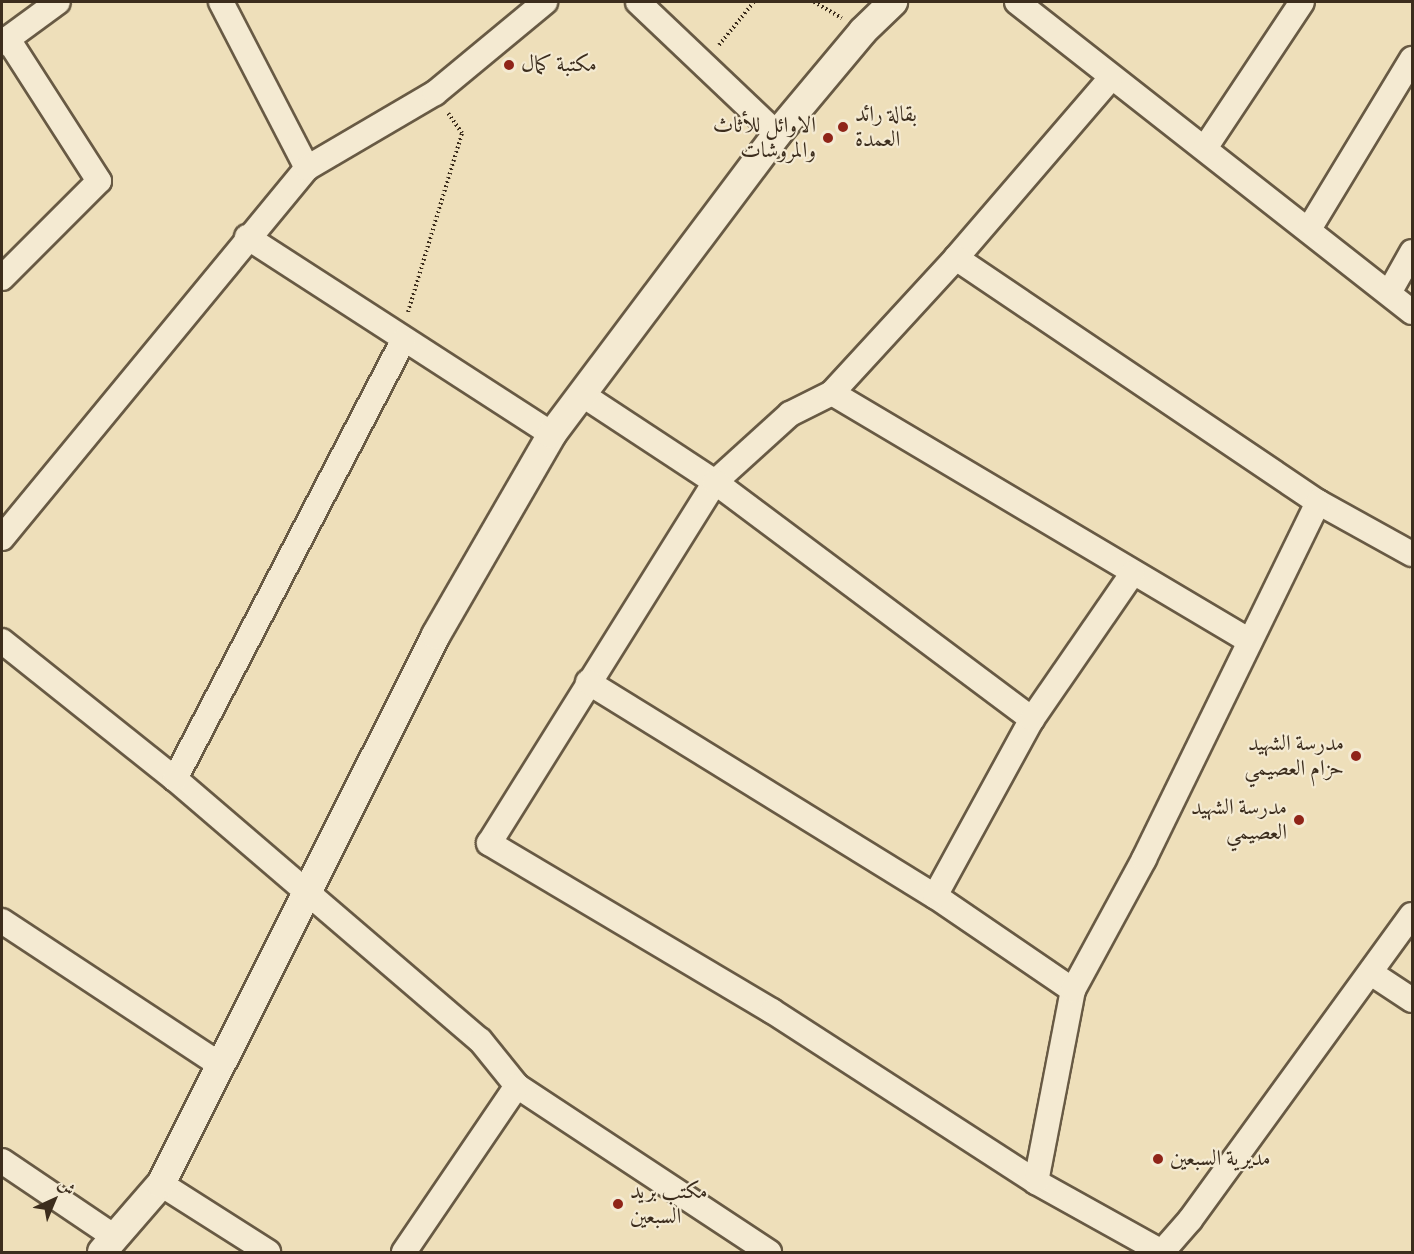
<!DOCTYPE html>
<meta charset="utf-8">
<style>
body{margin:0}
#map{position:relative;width:1414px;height:1254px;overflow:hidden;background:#eedfba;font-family:"IM FELL Double Pica",Amiri,serif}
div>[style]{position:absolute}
.path>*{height:4px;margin-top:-2px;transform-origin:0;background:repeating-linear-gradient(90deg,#3c2d1d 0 1.5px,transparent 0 4.5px)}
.roads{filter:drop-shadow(2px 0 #685a44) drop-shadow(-2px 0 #685a44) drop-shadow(0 2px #685a44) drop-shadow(0 -2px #685a44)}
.minor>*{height:24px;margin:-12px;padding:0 12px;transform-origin:12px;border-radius:12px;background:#f4ead2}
.tertiary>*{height:28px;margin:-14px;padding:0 14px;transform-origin:14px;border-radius:14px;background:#f4ead2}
.dots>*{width:16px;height:16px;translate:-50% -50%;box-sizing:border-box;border:3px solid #f4ead2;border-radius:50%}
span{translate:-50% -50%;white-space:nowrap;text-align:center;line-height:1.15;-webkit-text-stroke:4.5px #f4ead2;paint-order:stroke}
.poi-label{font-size:22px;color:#3c2d1d}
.left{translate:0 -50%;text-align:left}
.right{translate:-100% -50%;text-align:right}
.frame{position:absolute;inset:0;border:3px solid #3c2d1d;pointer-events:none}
.north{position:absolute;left:24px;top:1170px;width:60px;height:60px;-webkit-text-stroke:4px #f4ead2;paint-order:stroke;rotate:44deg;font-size:16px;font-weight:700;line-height:24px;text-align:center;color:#3c2d1d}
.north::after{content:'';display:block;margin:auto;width:21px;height:27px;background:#3c2d1d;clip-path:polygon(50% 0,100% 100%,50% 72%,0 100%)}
</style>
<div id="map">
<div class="path">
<div style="left:814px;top:2px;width:32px;rotate:30deg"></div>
<div style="left:719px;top:45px;width:55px;rotate:-50.9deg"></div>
<div style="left:408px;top:312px;width:187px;rotate:-73.2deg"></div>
<div style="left:462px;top:133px;width:24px;rotate:-125deg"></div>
</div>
<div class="roads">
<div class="minor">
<div style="left:221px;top:2px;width:187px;rotate:62.6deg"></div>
<div style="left:638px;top:2px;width:192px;rotate:43.5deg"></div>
<div style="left:1017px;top:2px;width:502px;rotate:38.13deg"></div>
<div style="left:2px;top:43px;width:69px;rotate:-36.2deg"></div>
<div style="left:1110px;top:79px;width:236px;rotate:130.7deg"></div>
<div style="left:956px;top:258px;width:183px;rotate:132.6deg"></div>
<div style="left:832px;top:393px;width:47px;rotate:153.4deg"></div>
<div style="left:790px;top:414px;width:101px;rotate:137.8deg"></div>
<div style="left:715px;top:482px;width:426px;rotate:122deg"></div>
<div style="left:489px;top:843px;width:329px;rotate:30.7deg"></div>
<div style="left:772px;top:1011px;width:315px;rotate:32.9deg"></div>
<div style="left:1036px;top:1182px;width:144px;rotate:29.1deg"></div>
<div style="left:1205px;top:148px;width:175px;rotate:-56.4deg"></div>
<div style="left:1309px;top:229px;width:199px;rotate:-58.8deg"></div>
<div style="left:247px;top:237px;width:363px;rotate:32.9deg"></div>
<div style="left:956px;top:258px;width:437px;rotate:34deg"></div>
<div style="left:1318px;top:502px;width:107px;rotate:29deg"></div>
<div style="left:2px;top:278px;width:137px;rotate:-45deg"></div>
<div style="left:99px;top:181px;width:169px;rotate:-122.7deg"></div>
<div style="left:1389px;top:293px;width:47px;rotate:-60.7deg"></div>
<div style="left:832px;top:393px;width:486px;rotate:30.7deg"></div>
<div style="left:583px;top:395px;width:158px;rotate:33.4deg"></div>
<div style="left:715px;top:482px;width:396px;rotate:36.8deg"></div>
<div style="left:2px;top:538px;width:480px;rotate:-50.5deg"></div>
<div style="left:307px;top:168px;width:148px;rotate:-30.4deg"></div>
<div style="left:435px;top:93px;width:143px;rotate:-39.6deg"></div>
<div style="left:2px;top:641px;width:221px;rotate:38.6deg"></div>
<div style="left:175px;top:779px;width:401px;rotate:40.6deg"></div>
<div style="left:480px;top:1040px;width:59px;rotate:51.2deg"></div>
<div style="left:517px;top:1086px;width:302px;rotate:33.4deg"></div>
<div style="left:588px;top:682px;width:408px;rotate:31.7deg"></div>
<div style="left:935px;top:896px;width:167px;rotate:34.3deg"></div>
<div style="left:175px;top:779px;width:495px;rotate:-62.5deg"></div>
<div style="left:935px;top:896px;width:202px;rotate:-61.3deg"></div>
<div style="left:1032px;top:719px;width:176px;rotate:-55.4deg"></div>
<div style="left:2px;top:921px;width:263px;rotate:33.4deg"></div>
<div style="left:1371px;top:973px;width:49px;rotate:33.4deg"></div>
<div style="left:2px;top:1161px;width:134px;rotate:34deg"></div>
<div style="left:1036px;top:1182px;width:196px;rotate:-79.1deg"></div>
<div style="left:1073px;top:990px;width:149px;rotate:-61.5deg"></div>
<div style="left:1144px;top:859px;width:397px;rotate:-64deg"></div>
<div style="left:161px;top:1184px;width:127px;rotate:32.4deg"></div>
<div style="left:404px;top:1252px;width:201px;rotate:-55.8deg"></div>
<div style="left:1162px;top:1252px;width:43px;rotate:-48.8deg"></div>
<div style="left:1190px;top:1220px;width:377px;rotate:-54deg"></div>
</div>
<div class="tertiary">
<div style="left:102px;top:1252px;width:90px;rotate:-49.1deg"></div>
<div style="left:161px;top:1184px;width:614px;rotate:-63.39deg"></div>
<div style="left:436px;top:635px;width:232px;rotate:-60deg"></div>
<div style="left:552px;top:434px;width:375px;rotate:-53.1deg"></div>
<div style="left:777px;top:134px;width:134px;rotate:-50.1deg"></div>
<div style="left:863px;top:31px;width:42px;rotate:-44deg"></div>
</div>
</div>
<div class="dots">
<div style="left:509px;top:65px;background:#8f2418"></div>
<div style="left:843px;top:127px;background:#8f2418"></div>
<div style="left:828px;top:138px;background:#8f2418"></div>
<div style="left:1356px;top:756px;background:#8f2418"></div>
<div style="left:1299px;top:820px;background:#8f2418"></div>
<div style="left:1158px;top:1159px;background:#8f2418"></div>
<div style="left:618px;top:1204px;background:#8f2418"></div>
</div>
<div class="poi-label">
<span class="left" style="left:521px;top:65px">مكتبة كمال</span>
<span class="left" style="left:855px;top:127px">بقالة رائد<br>العمدة</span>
<span class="right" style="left:816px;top:138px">الاوائل للأثاث<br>والمروشات</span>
<span class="right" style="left:1344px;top:756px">مدرسة الشهيد<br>حزام العصيمي</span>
<span class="right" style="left:1287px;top:820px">مدرسة الشهيد<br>العصيمي</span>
<span class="left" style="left:1170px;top:1159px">مديرية السبعين</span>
<span class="left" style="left:630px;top:1204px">مكتب بريد<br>السبعين</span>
</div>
<div class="frame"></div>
<div class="north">ش</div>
</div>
